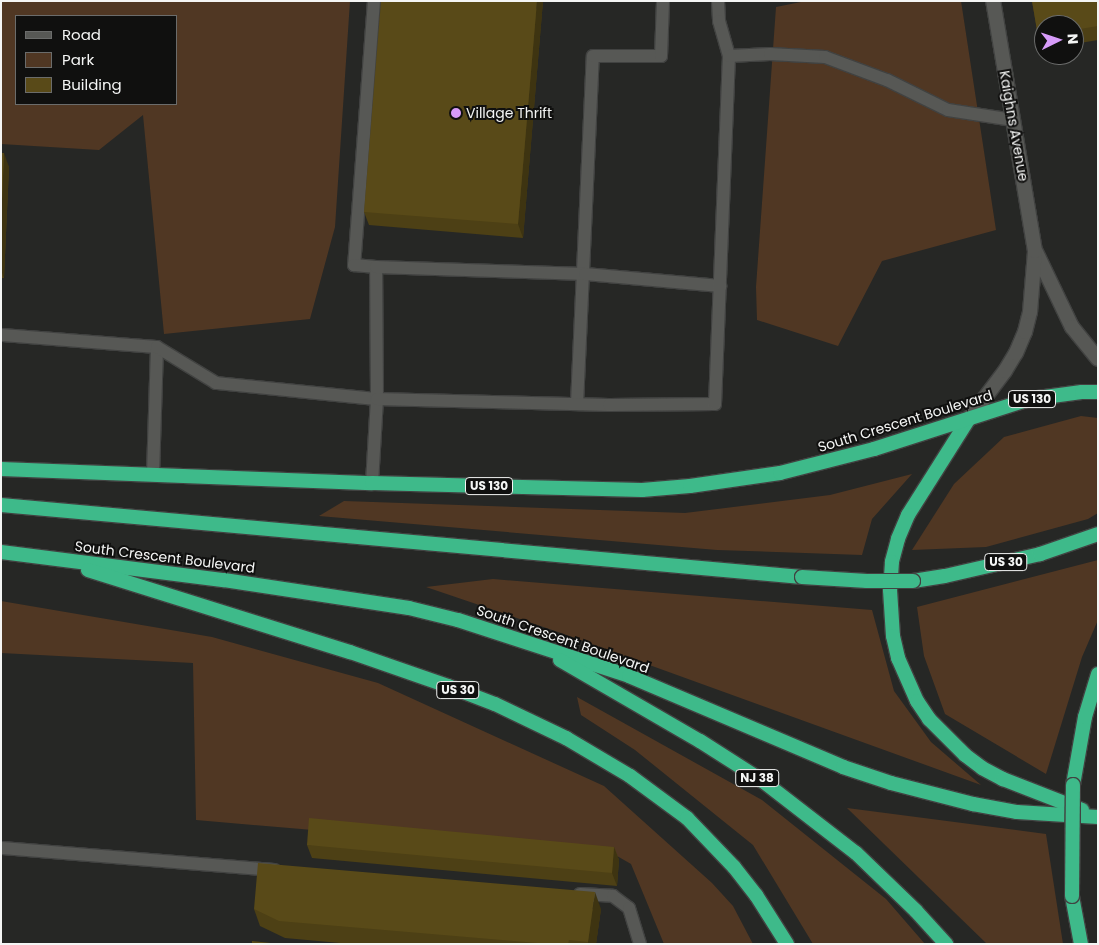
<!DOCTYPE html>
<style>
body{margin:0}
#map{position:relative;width:1099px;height:945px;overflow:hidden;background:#262725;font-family:Poppins,sans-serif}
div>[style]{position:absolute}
.green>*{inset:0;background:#503723}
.roads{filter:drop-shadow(1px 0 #414241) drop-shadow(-1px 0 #414241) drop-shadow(0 1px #414241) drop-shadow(0 -1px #414241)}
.service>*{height:12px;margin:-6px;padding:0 6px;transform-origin:6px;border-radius:6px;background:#575855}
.secondary>*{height:14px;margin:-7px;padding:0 7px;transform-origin:7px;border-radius:7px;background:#575855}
.trunk>*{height:14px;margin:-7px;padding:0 7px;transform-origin:7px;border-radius:7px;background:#3eba8a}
.bridges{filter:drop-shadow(1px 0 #414241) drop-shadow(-1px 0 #414241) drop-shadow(0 1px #414241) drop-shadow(0 -1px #414241)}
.trunk-bridge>*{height:14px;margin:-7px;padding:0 7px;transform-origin:7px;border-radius:7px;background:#3eba8a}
.wall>*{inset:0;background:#4d4015}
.shaded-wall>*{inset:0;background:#3e3411}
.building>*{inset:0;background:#594a18}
.dots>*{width:14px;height:14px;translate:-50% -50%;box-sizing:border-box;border:2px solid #10100f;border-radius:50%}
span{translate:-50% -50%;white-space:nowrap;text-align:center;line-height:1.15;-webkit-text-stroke:4px #10100f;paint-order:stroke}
.shield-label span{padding:1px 4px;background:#10100f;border:1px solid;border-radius:4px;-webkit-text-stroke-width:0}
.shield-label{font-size:12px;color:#f4f5f4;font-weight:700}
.poi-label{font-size:14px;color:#f4f5f4}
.left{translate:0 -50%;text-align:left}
.street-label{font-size:14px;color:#f4f5f4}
.frame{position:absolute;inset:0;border:2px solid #f4f5f4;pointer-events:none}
.legend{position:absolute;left:15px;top:15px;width:162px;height:90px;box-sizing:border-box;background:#10100f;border:1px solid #6b6c6b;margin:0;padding:6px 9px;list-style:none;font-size:15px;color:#f4f5f4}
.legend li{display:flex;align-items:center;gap:10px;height:25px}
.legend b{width:25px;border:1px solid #6b6c6b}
.north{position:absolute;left:1034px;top:15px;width:50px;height:50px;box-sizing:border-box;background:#10100f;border:1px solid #6b6c6b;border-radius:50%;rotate:86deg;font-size:14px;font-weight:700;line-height:20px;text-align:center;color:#f4f5f4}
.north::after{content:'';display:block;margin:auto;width:18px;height:22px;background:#d79bf9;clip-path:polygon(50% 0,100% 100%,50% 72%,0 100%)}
</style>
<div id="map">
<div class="green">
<div style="clip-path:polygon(evenodd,1px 1px,350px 1px,335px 227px,310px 319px,164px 334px,143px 115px,99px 150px,1px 144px,1px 1px,176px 16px,176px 104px,16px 104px,16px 16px,176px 16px)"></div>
<div style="clip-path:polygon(806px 1px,961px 1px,996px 230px,882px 261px,838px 346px,757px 320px,756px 287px,776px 7px)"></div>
<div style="clip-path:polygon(1081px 416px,1098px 418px,1098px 513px,1088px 519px,986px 547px,912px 550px,954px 484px,1004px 437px)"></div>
<div style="clip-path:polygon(912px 474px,872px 519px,862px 555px,717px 550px,319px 516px,344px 501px,685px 513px,830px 495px)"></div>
<div style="clip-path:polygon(1098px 560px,1098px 620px,1082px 657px,1046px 774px,945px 714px,924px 656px,917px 607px)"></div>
<div style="clip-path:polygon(493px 579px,872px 610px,894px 691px,931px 742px,981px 785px,561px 633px,426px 587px)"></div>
<div style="clip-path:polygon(1px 601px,212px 637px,378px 683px,604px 786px,712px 883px,733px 906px,753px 944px,664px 944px,631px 864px,617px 856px,196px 820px,193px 663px,1px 653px)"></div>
<div style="clip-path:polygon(577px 697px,762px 800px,886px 899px,925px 944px,813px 944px,753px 845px,635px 750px,581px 715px)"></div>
<div style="clip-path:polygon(847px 808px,1046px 834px,1063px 944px,987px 944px)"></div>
</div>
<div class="roads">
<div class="service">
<div style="left:374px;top:1px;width:265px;rotate:94.3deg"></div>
<div style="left:354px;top:265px;width:22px;rotate:5deg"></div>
<div style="left:718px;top:1px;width:20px;rotate:87deg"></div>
<div style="left:719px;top:21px;width:36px;rotate:74deg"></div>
<div style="left:1px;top:335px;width:156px;rotate:4.4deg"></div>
<div style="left:577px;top:404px;width:348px;rotate:-87.4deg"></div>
<div style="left:593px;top:56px;width:68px"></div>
<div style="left:661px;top:56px;width:55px;rotate:-87.9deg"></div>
<div style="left:153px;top:475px;width:128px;rotate:-88.2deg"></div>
<div style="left:157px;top:347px;width:69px;rotate:31.4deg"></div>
<div style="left:216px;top:383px;width:162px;rotate:5.7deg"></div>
<div style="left:377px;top:399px;width:132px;rotate:-90.4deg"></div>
<div style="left:376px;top:267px;width:209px;rotate:1.9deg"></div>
<div style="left:585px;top:274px;width:136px;rotate:5.1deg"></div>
<div style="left:372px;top:483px;width:84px;rotate:-86.6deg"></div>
<div style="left:377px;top:399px;width:232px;rotate:1.5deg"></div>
<div style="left:609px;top:405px;width:106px;rotate:-0.5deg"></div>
<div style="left:715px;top:404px;width:348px;rotate:-87.7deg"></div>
<div style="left:729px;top:56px;width:41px;rotate:-2.8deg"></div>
<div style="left:770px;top:54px;width:55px;rotate:3.1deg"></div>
<div style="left:825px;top:57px;width:66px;rotate:20.4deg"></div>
<div style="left:887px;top:80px;width:68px;rotate:26.2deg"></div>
<div style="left:948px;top:110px;width:66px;rotate:8.7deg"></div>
<div style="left:1px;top:848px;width:274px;rotate:4.6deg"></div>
<div style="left:580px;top:894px;width:33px;rotate:3deg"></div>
<div style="left:613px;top:896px;width:20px;rotate:37deg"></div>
<div style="left:629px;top:908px;width:38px;rotate:73deg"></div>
</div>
<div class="secondary">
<div style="left:1036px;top:252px;width:83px;rotate:64.4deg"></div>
<div style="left:1072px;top:327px;width:41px;rotate:50.9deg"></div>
<div style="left:968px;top:420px;width:61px;rotate:-52.9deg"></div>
<div style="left:1005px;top:371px;width:21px;rotate:-59deg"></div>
<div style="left:1016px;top:353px;width:23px;rotate:-67deg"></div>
<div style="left:1025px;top:332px;width:21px;rotate:-76deg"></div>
<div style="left:1030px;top:312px;width:61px;rotate:-85.3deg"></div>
<div style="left:1035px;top:251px;width:254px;rotate:-99.5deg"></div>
</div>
<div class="trunk">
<div style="left:968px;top:420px;width:112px;rotate:122.3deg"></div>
<div style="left:908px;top:515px;width:26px;rotate:113deg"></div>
<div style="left:898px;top:539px;width:24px;rotate:105deg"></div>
<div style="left:892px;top:562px;width:28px;rotate:94deg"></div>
<div style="left:890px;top:590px;width:46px;rotate:86.3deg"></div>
<div style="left:893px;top:636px;width:23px;rotate:77deg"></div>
<div style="left:898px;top:658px;width:47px;rotate:66.2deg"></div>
<div style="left:917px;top:701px;width:22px;rotate:56deg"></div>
<div style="left:929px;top:719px;width:51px;rotate:45deg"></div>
<div style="left:965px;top:755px;width:21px;rotate:37deg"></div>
<div style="left:982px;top:768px;width:24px;rotate:28deg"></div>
<div style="left:1003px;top:779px;width:85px;rotate:21.4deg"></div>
<div style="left:1px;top:469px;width:371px;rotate:2.2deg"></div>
<div style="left:372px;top:483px;width:270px;rotate:1.5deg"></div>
<div style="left:642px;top:490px;width:48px;rotate:-4.8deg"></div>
<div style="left:690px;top:486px;width:91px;rotate:-8.2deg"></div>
<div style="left:780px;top:473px;width:97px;rotate:-14.3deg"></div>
<div style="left:874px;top:449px;width:164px;rotate:-17.8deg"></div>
<div style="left:1030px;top:399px;width:52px;rotate:-7.7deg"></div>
<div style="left:1082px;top:392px;width:16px"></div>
<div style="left:1px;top:505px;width:804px;rotate:5.14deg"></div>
<div style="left:1px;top:552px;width:225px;rotate:7.2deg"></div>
<div style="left:224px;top:580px;width:187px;rotate:8.6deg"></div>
<div style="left:409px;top:608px;width:50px;rotate:13.8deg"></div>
<div style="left:458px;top:620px;width:180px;rotate:18.1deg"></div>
<div style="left:629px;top:676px;width:233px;rotate:23deg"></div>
<div style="left:843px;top:767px;width:51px;rotate:18.4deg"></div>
<div style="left:891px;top:783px;width:85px;rotate:14.4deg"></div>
<div style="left:973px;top:804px;width:45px;rotate:10.3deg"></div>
<div style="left:1017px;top:812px;width:81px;rotate:3.5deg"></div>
<div style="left:88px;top:570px;width:275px;rotate:17.4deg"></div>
<div style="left:350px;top:652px;width:104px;rotate:19.1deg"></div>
<div style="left:448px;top:686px;width:50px;rotate:21deg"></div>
<div style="left:495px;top:704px;width:79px;rotate:25.6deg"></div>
<div style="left:566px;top:738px;width:74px;rotate:30.7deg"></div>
<div style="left:630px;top:776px;width:71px;rotate:36.4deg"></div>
<div style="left:687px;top:818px;width:68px;rotate:46.2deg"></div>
<div style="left:734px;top:867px;width:36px;rotate:52deg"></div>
<div style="left:756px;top:895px;width:58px;rotate:57.7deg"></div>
<div style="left:913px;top:581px;width:32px;rotate:-9deg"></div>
<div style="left:945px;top:576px;width:98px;rotate:-13deg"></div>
<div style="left:1040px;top:554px;width:61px;rotate:-19deg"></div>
<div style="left:560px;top:660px;width:162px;rotate:30.1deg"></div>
<div style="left:700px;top:741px;width:76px;rotate:32.6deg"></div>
<div style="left:764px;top:782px;width:116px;rotate:37.7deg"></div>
<div style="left:856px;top:853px;width:83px;rotate:44deg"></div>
<div style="left:916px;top:911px;width:45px;rotate:47.7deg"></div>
<div style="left:1073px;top:785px;width:69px;rotate:-80deg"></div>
<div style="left:1085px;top:717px;width:45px;rotate:-73.2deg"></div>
<div style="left:1072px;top:896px;width:49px;rotate:79.4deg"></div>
</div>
</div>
<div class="bridges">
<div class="trunk-bridge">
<div style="left:802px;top:577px;width:65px;rotate:3.5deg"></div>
<div style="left:867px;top:581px;width:46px"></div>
<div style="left:1072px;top:896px;width:111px;rotate:-89.5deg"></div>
</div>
</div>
<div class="wall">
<div style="clip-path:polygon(543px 1px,523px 238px,369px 225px,364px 212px)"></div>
<div style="clip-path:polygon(1032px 1px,1098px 1px,1098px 40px,1074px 44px,1074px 25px,1044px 25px,1044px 49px,1043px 49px,1038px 36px)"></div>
<div style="clip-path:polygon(1px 153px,9px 167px,4px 278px,1px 278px)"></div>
<div style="clip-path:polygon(307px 845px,614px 847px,619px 860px,617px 886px,312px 858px)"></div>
<div style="clip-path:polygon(254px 909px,601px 909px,596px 944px,351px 944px,285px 938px,260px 926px)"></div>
</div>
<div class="shaded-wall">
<div style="clip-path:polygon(537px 1px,543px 1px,523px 238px,518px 224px)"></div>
<div style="clip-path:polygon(4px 153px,9px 167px,4px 278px,1px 270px,1px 223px)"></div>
<div style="clip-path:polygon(614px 847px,619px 860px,617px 886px,612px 873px)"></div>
<div style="clip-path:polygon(595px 892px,601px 909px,596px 944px,588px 944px,588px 942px)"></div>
</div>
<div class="building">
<div style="clip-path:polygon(381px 1px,537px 1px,518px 224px,364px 212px)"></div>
<div style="clip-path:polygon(1032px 1px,1098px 1px,1098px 26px,1074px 30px,1074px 25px,1044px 25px,1044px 35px,1038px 36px)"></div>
<div style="clip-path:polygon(1px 153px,4px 153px,1px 223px)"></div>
<div style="clip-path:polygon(309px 818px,614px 847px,612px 873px,307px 845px)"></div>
<div style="clip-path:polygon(258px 863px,595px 892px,588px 942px,569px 940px,568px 944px,549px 944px,279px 921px,254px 909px)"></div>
<div style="clip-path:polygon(252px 941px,280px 944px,252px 944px)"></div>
</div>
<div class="dots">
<div style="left:456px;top:113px;background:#d79bf9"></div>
</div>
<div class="shield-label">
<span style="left:1032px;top:399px">US 130</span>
<span style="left:489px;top:486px">US 130</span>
<span style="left:1006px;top:562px">US 30</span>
<span style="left:458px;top:690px">US 30</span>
<span style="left:757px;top:778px">NJ 38</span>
</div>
<div class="poi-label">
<span class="left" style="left:466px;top:113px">Village Thrift</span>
</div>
<div class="street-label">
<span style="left:1014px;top:126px;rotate:80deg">Kaighns Avenue</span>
<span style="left:905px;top:421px;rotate:-17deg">South Crescent Boulevard</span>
<span style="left:165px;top:557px;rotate:7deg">South Crescent Boulevard</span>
<span style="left:563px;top:639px;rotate:19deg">South Crescent Boulevard</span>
</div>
<div class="frame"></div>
<ul class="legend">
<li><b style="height:6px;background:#575855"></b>Road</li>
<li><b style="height:14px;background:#503723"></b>Park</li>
<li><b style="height:14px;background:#594a18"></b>Building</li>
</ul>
<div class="north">N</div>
</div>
